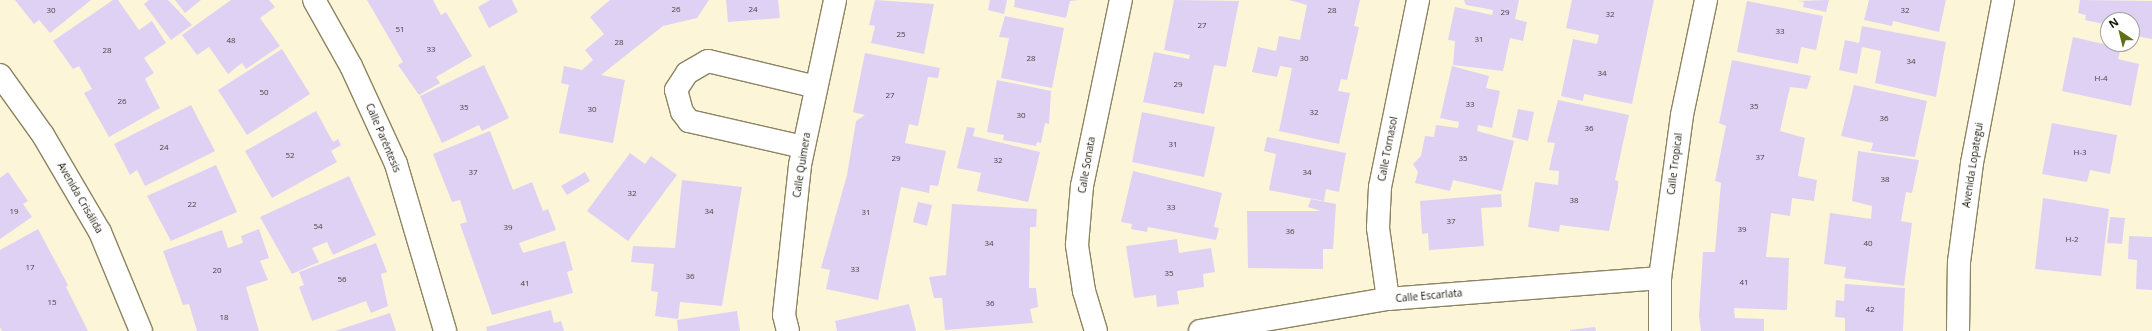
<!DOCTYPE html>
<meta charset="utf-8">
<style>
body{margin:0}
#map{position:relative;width:2152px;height:331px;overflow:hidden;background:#fdf5d8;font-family:"Open Sans",sans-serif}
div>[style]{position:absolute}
.building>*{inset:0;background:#dfd1f4}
.roads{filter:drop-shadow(1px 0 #8c8361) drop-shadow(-1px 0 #8c8361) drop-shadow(0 1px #8c8361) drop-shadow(0 -1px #8c8361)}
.minor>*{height:22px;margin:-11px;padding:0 11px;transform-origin:11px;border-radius:11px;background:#fff}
span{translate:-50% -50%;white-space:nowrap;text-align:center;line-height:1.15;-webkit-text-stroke:4px #fff;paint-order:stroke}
.number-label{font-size:8px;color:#484242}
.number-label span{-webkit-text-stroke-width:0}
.street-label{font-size:10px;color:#161306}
.north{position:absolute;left:2100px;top:12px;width:40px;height:40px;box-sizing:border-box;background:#fff;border:1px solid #a2a19b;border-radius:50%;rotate:325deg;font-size:11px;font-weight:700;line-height:16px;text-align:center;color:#161306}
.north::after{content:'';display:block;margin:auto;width:14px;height:18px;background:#606e18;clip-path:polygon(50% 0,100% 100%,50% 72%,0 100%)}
</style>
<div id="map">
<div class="building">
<div style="clip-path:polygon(15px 0,91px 0,50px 33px,39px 20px,34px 24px)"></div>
<div style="clip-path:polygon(113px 0,118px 0,139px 30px,152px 21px,166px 43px,144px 58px,154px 73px,145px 79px,160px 108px,109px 137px,84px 93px,92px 89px,79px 66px,73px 69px,53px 41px)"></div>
<div style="clip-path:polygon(149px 0,168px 0,192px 25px,171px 40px,144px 4px)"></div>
<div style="clip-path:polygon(175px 0,201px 0,185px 13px)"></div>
<div style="clip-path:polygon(231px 0,269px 0,275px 7px,260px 18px,280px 46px,246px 69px,242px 63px,228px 74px,209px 47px,197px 55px,182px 35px)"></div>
<div style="clip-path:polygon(367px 0,433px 0,441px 15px,446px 12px,472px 56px,436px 77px,440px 83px,419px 95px,398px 65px,403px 62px)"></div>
<div style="clip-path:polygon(490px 0,512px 0,518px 12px,489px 28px,478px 7px)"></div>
<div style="clip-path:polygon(610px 0,709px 0,697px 18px,663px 26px,601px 75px,625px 80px,613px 143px,559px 133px,569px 85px,561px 83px,564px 66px,582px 70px,593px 60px,585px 50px,604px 34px,590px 17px)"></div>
<div style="clip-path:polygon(726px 0,778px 0,780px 18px,728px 22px)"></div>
<div style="clip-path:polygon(875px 0,934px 4px,924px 54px,871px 43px,875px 26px,869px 25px)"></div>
<div style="clip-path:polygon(990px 0,1007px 0,1004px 14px,988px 10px)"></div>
<div style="clip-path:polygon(1015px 0,1079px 0,1070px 1px,1066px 18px,1014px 7px)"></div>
<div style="clip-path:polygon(1174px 0,1239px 1px,1226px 67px,1214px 65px,1204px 114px,1143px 102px,1154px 52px,1189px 59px,1190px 55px,1164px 50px)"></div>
<div style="clip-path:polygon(1289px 0,1360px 0,1354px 26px,1359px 27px,1347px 80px,1341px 79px,1338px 91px,1350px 93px,1339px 144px,1279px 131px,1292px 68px,1280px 66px,1277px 77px,1252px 72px,1258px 47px,1276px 51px,1279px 36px,1300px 40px,1307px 5px)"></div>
<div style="clip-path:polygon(1464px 0,1519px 0,1515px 19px,1527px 22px,1523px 41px,1510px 38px,1503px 71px,1453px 65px,1455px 41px,1448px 40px,1455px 7px,1492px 15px,1493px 10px,1466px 5px)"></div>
<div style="clip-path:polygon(1572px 0,1654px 0,1632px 104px,1584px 94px,1583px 101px,1561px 96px,1573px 39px,1597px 44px,1599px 35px,1566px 28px)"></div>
<div style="clip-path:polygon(1829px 0,1826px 12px,1803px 7px,1804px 2px,1797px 1px)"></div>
<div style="clip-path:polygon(1869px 0,1946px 0,1939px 32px,1893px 21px,1892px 26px,1864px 20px)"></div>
<div style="clip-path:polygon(2080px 0,2152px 1px,2152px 39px,2132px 35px,2132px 20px,2108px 20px,2108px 25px,2085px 20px,2086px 15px,2078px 13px)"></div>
<div style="clip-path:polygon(1747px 1px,1823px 16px,1816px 50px,1801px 47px,1798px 64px,1737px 52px)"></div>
<div style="clip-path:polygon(1005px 16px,1064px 28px,1052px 88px,1001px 78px,1009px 38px,999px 37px)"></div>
<div style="clip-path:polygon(1862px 26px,1946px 42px,1936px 97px,1875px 83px,1881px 51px,1862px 47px,1857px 74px,1839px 70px,1845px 40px,1859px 43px)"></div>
<div style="clip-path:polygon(2073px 37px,2121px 48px,2118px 59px,2139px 64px,2131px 106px,2062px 91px)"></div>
<div style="clip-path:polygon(282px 49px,310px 94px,247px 135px,218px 90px)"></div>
<div style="clip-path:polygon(865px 53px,940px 68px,938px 78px,928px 77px,918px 126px,909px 124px,905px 143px,946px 151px,938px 186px,930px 185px,929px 193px,901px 187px,878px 300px,826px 289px,830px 270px,821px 268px,847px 175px,856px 121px,865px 115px,853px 112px)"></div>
<div style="clip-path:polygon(1732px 60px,1811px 76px,1807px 89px,1790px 87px,1780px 131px,1805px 138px,1798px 176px,1817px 180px,1814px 201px,1792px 198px,1790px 216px,1771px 213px,1766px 257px,1789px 258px,1787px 310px,1734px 308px,1735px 318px,1764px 319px,1764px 331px,1701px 331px,1699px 316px,1703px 252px,1715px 252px,1721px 183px,1715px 181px,1726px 126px,1719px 123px)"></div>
<div style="clip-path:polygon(484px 65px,509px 118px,482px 131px,479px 125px,442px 143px,420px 96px)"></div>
<div style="clip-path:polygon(1452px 66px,1489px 76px,1486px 88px,1500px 91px,1492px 128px,1478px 125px,1477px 131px,1514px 141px,1502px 191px,1453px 180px,1450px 191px,1415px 183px,1418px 172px,1413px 164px,1421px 156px,1425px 136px,1434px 137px,1436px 125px,1458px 128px,1459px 122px,1440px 118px)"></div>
<div style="clip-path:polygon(997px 80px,1051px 91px,1049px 124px,1045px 123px,1041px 143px,1037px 142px,1036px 146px,1003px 140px,1004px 135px,987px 132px)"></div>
<div style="clip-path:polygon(1854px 85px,1927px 101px,1915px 157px,1871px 151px,1873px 143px,1841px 136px)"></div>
<div style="clip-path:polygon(1558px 100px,1629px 115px,1615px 180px,1618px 181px,1618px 188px,1609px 231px,1560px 225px,1559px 232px,1528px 227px,1535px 182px,1558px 185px,1559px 171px,1549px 170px,1555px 143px,1547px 142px)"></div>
<div style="clip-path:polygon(191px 105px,215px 151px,145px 186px,137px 170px,130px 175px,114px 144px)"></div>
<div style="clip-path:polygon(1518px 109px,1534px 112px,1528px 141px,1512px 137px)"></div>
<div style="clip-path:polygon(316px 111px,333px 142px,338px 139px,341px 145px,331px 151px,337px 162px,272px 198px,245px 151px)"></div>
<div style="clip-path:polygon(1142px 112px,1215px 127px,1204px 177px,1132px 162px)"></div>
<div style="clip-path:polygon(2052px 123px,2117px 135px,2110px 174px,2090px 170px,2087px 182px,2042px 174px)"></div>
<div style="clip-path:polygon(967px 127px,975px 128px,973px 136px,1040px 152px,1028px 202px,977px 191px,981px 173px,957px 168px)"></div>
<div style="clip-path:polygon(490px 131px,513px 190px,532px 182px,543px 211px,548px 209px,556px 230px,519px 243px,523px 253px,565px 241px,573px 270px,567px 272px,573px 293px,492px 315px,460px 224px,467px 222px,460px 200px,452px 202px,433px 154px)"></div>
<div style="clip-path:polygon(1267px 137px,1346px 153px,1339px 192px,1326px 189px,1324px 201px,1269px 190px,1276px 154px,1264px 151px)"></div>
<div style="clip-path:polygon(1858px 151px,1919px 160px,1912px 193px,1906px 192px,1901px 221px,1912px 223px,1904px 286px,1844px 278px,1846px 267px,1824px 264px,1830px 213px,1871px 219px,1872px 206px,1852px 201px)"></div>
<div style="clip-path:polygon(630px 153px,645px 164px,651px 156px,677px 175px,628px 241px,587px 211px)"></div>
<div style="clip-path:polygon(216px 165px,237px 212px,171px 241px,147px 196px)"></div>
<div style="clip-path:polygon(1133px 171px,1222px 193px,1214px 227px,1219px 228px,1216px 240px,1148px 227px,1147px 232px,1131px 229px,1132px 224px,1121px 222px)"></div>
<div style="clip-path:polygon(8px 172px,28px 201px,23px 204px,32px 217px,0 239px,0 178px)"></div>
<div style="clip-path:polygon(585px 172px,590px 181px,567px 195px,561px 186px)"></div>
<div style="clip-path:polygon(349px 176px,376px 235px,333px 255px,327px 242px,312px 248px,319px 262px,292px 274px,260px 217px)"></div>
<div style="clip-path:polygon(682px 180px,742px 187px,722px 306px,680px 302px,678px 319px,655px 316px,658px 292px,651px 291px,654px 264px,631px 262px,633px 246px,675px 248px)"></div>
<div style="clip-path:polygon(1501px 194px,1502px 207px,1481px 208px,1484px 246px,1429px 250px,1428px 233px,1422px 234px,1420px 201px)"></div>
<div style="clip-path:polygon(2043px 198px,2109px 209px,2101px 276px,2035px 269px)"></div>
<div style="clip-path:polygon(1311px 199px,1336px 204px,1333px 249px,1323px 249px,1323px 269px,1248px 268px,1247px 211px,1321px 211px,1308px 207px)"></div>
<div style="clip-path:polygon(918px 202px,932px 205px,927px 226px,913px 222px)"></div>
<div style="clip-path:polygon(952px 204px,1037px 209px,1036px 227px,1030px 227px,1029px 288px,1036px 288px,1038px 307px,1030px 309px,1033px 323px,945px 330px,942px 298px,934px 298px,929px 277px,946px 275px)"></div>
<div style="clip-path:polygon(2110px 217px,2125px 218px,2122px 244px,2107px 243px)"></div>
<div style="clip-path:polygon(38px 229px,68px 285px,66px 287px,88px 331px,2px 331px,0 327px,0 250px)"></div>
<div style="clip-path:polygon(259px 229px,269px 258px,260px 261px,268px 280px,246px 287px,259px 331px,197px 331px,189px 304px,183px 305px,163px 251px,222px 230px,228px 248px,243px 243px,241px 236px)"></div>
<div style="clip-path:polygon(2129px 236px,2152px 237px,2152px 290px,2136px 289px,2137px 260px,2128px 259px)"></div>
<div style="clip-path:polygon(1177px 239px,1179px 253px,1211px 248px,1215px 272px,1203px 274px,1204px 287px,1177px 291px,1179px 304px,1157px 307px,1156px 295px,1134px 298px,1126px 246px)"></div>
<div style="clip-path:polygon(376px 243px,387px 272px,381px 274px,388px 306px,371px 313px,366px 301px,312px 321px,299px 287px,304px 285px,299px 272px)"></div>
<div style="clip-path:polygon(1845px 284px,1905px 288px,1903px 331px,1845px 331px,1845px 318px,1835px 317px,1836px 300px,1844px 301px)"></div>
<div style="clip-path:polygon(909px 304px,916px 331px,837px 331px,835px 321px)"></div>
<div style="clip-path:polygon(551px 310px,554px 323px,561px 321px,564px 331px,487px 331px,486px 327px)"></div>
<div style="clip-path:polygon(737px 311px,740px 331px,678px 331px,677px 320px)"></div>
<div style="clip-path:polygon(390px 313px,396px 331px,335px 331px)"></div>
<div style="clip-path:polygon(1595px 327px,1596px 331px,1570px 331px,1570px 330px)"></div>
</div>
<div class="roads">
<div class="minor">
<div style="left:314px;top:0;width:76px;rotate:60.7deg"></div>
<div style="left:351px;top:66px;width:108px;rotate:65.3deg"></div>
<div style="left:396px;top:164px;width:174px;rotate:73.6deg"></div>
<div style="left:0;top:75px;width:74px;rotate:54.4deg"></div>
<div style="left:43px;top:135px;width:113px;rotate:59.6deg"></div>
<div style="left:100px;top:232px;width:107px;rotate:67.5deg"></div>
<div style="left:803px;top:147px;width:117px;rotate:-167.2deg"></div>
<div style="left:689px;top:121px;width:11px;rotate:-128deg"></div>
<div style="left:682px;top:112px;width:23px;rotate:-105deg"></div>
<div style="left:676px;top:90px;width:20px;rotate:-57deg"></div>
<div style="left:687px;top:73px;width:24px;rotate:-30deg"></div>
<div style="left:708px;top:61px;width:111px;rotate:13.5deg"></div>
<div style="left:1388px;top:299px;width:72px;rotate:-98deg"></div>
<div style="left:1378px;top:228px;width:41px;rotate:-87.2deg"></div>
<div style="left:1380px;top:187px;width:191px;rotate:-78.5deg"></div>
<div style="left:788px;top:331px;width:16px;rotate:-104deg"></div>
<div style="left:784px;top:315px;width:151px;rotate:-83.9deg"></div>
<div style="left:800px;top:165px;width:169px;rotate:-78deg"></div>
<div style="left:1096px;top:331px;width:42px;rotate:-106.7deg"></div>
<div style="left:1084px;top:291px;width:47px;rotate:-98.7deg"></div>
<div style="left:1077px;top:245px;width:59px;rotate:-85.2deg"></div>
<div style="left:1082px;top:186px;width:190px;rotate:-78.2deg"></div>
<div style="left:1200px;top:331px;width:191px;rotate:-9.7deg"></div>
<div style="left:1388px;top:299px;width:273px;rotate:-4.4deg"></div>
<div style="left:1660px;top:331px;width:53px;rotate:-90deg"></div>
<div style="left:1660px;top:278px;width:164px;rotate:-82.3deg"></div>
<div style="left:1682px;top:115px;width:117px;rotate:-78.2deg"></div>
<div style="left:1958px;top:331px;width:69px;rotate:-89.2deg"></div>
<div style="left:1959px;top:262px;width:100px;rotate:-82.5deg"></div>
<div style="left:1972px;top:163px;width:166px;rotate:-79.2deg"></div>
</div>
</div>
<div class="number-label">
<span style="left:676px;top:9px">26</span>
<span style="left:753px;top:9px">24</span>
<span style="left:51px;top:10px">30</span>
<span style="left:1332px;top:10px">28</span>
<span style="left:1905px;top:10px">32</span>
<span style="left:1505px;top:12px">29</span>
<span style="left:1610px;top:14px">32</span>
<span style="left:1202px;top:25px">27</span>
<span style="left:400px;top:29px">51</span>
<span style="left:1780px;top:31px">33</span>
<span style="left:901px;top:34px">25</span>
<span style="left:1479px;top:39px">31</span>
<span style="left:231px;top:40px">48</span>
<span style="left:619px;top:42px">28</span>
<span style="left:431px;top:49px">33</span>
<span style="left:107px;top:50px">28</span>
<span style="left:1031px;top:58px">28</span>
<span style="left:1304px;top:58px">30</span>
<span style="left:1911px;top:61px">34</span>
<span style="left:1602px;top:73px">34</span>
<span style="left:2101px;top:78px">H-4</span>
<span style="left:1178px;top:84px">29</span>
<span style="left:264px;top:92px">50</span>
<span style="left:890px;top:95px">27</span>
<span style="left:122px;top:101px">26</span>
<span style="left:1470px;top:104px">33</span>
<span style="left:1754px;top:106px">35</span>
<span style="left:464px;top:107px">35</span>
<span style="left:592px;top:109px">30</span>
<span style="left:1314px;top:112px">32</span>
<span style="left:1021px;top:115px">30</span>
<span style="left:1884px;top:118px">36</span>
<span style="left:1589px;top:128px">36</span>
<span style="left:1173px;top:144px">31</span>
<span style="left:164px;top:147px">24</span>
<span style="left:2080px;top:152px">H-3</span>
<span style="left:290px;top:155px">52</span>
<span style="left:1760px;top:157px">37</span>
<span style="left:896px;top:158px">29</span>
<span style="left:1463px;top:158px">35</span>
<span style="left:998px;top:160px">32</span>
<span style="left:473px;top:172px">37</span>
<span style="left:1307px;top:172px">34</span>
<span style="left:1885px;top:179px">38</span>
<span style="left:632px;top:193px">32</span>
<span style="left:1574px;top:200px">38</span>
<span style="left:192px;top:204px">22</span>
<span style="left:1171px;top:207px">33</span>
<span style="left:14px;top:211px">19</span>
<span style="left:709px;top:211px">34</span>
<span style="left:866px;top:212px">31</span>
<span style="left:1451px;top:221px">37</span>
<span style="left:318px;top:226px">54</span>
<span style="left:508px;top:227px">39</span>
<span style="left:1742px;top:229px">39</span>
<span style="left:1290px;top:231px">36</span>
<span style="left:2072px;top:239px">H-2</span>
<span style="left:989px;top:243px">34</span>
<span style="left:1868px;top:243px">40</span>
<span style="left:30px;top:267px">17</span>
<span style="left:855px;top:269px">33</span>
<span style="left:217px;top:270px">20</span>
<span style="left:1169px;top:273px">35</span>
<span style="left:690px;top:276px">36</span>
<span style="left:342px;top:279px">56</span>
<span style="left:1744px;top:282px">41</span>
<span style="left:525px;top:283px">41</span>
<span style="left:52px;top:302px">15</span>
<span style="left:990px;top:303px">36</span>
<span style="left:1870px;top:309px">42</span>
<span style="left:224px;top:317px">18</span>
</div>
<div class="street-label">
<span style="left:383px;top:138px;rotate:67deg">Calle Paréntesis</span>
<span style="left:1388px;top:149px;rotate:-79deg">Calle Tornasol</span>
<span style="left:1675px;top:164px;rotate:-83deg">Calle Tropical</span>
<span style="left:802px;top:165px;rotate:-81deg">Calle Quimera</span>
<span style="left:1087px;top:165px;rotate:-80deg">Calle Sonata</span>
<span style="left:1973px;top:165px;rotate:-81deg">Avenida Lopategui</span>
<span style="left:80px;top:198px;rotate:60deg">Avenida Crisálida</span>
<span style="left:1429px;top:296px;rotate:-5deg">Calle Escarlata</span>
</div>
<div class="north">N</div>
</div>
